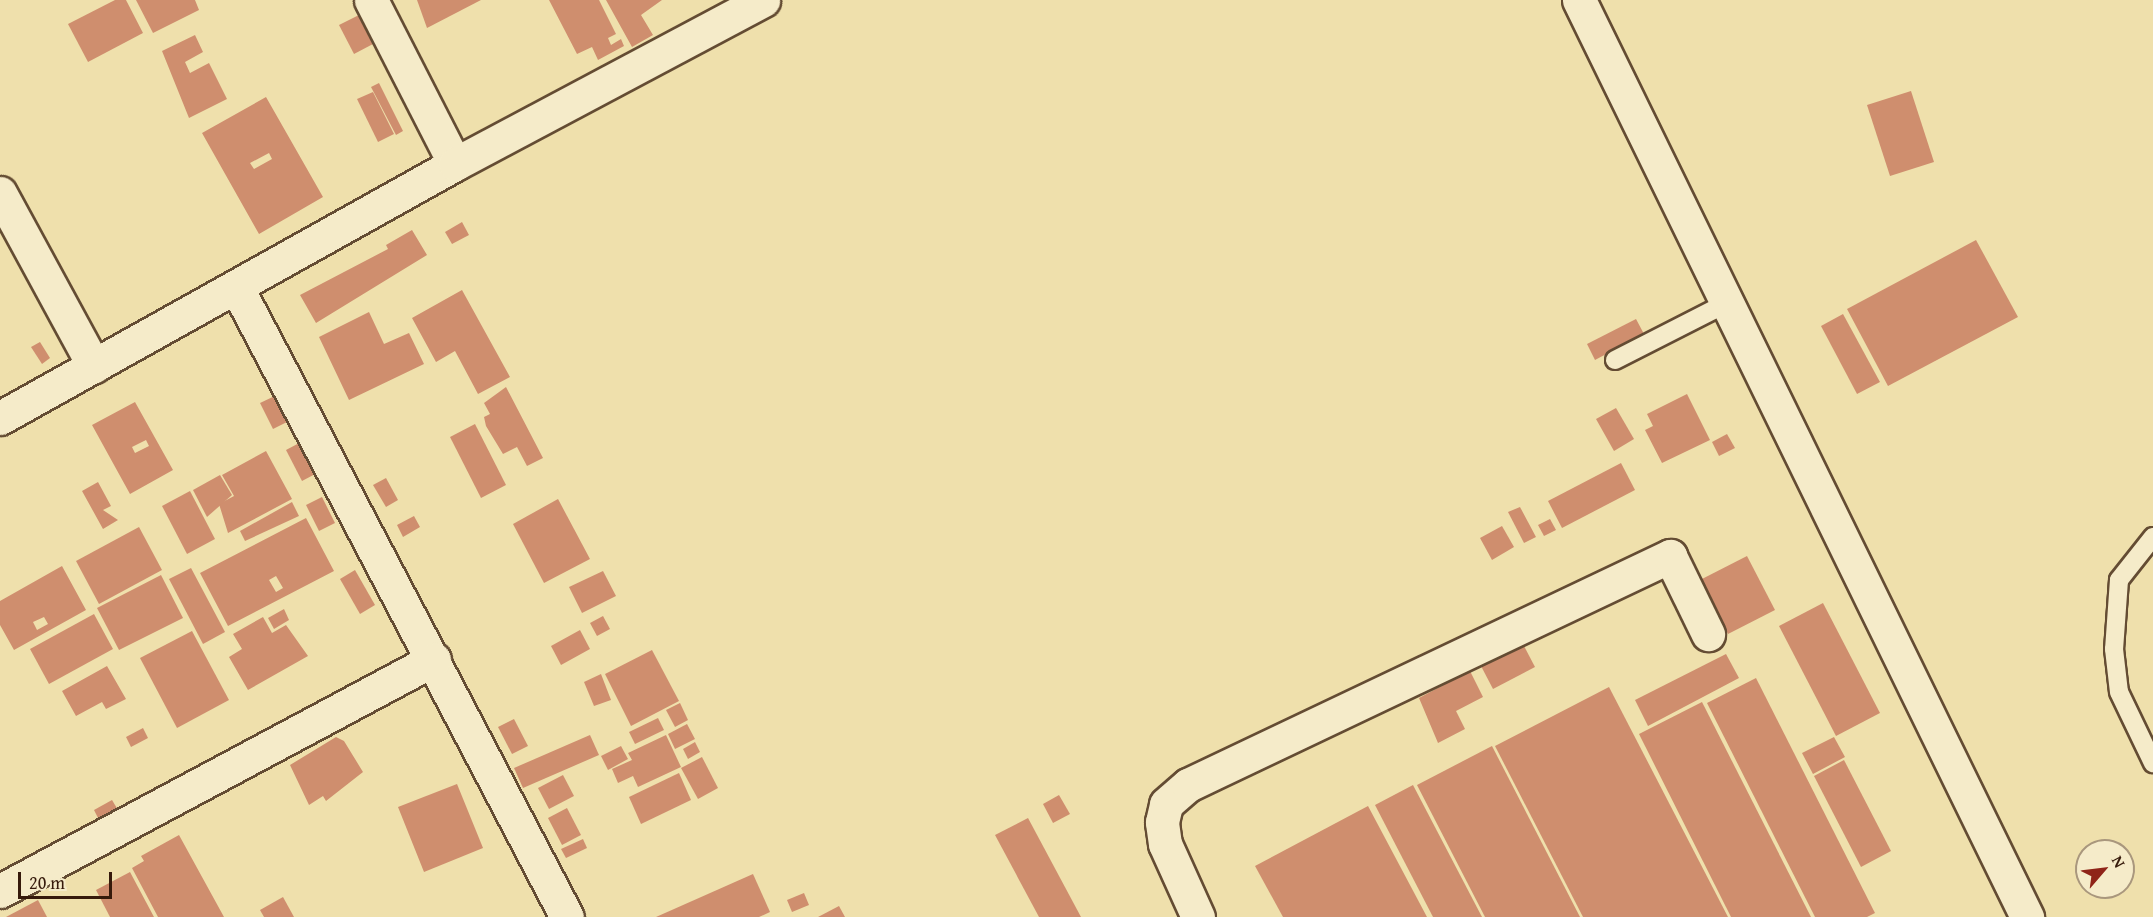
<!DOCTYPE html>
<style>
body{margin:0}
#map{position:relative;width:2153px;height:917px;overflow:hidden;background:#efe0ac;font-family:"Gentium Book Plus",serif}
div>[style]{position:absolute}
.building>*{inset:0;background:#cf8e6e}
.roads{filter:drop-shadow(2px 0 #644c33) drop-shadow(-2px 0 #644c33) drop-shadow(0 2px #644c33) drop-shadow(0 -2px #644c33)}
.service>*{height:18px;margin:-9px;padding:0 9px;transform-origin:9px;border-radius:9px;background:#f5ebc9}
.minor>*{height:33px;margin:-16.5px;padding:0 16.5px;transform-origin:16.5px;border-radius:16.5px;background:#f5ebc9}
span{translate:-50% -50%;white-space:nowrap;text-align:center;line-height:1.15;-webkit-text-stroke:6px #f5ebc9;paint-order:stroke}
.north{position:absolute;left:2075px;top:839px;width:60px;height:60px;box-sizing:border-box;background:#f5ebc9;border:2px solid #a9977d;border-radius:50%;rotate:62deg;font-size:16px;font-weight:700;line-height:24px;text-align:center;color:#361a0b}
.north::after{content:'';display:block;margin:auto;width:21px;height:27px;background:#8f2418;clip-path:polygon(50% 0,100% 100%,50% 72%,0 100%)}
.scale{position:absolute;left:18px;top:872px;width:94px;height:27px;box-sizing:border-box;border:3px solid #361a0b;border-top:0;padding-left:8px;font-size:18px;line-height:21px;white-space:nowrap;color:#361a0b;-webkit-text-stroke:4px #f5ebc9;paint-order:stroke}
</style>
<div id="map">
<div class="building">
<div style="clip-path:polygon(115px 0,126px 0,143px 33px,88px 62px,68px 24px)"></div>
<div style="clip-path:polygon(136px 0,195px 0,199px 10px,153px 33px)"></div>
<div style="clip-path:polygon(417px 0,481px 0,427px 28px)"></div>
<div style="clip-path:polygon(549px 0,599px 0,616px 34px,608px 38px,611px 45px,621px 39px,624px 46px,598px 60px,592px 47px,577px 54px)"></div>
<div style="clip-path:polygon(606px 0,662px 0,641px 15px,653px 35px,632px 47px)"></div>
<div style="clip-path:polygon(359px 15px,373px 44px,354px 54px,339px 25px)"></div>
<div style="clip-path:polygon(195px 35px,203px 52px,185px 62px,190px 73px,209px 63px,227px 99px,189px 118px,162px 51px)"></div>
<div style="clip-path:polygon(379px 83px,403px 131px,396px 135px,371px 87px)"></div>
<div style="clip-path:polygon(1911px 91px,1934px 162px,1890px 176px,1867px 105px)"></div>
<div style="clip-path:polygon(373px 92px,394px 134px,378px 142px,357px 99px)"></div>
<div style="clip-path:polygon(evenodd,266px 97px,323px 197px,259px 234px,202px 133px,266px 97px,269px 153px,272px 159px,254px 169px,250px 163px,269px 153px)"></div>
<div style="clip-path:polygon(462px 222px,469px 235px,452px 244px,445px 232px)"></div>
<div style="clip-path:polygon(412px 230px,427px 255px,316px 323px,300px 295px,388px 249px,386px 245px)"></div>
<div style="clip-path:polygon(1976px 240px,2018px 317px,1888px 386px,1847px 309px)"></div>
<div style="clip-path:polygon(462px 290px,510px 377px,478px 394px,455px 351px,436px 362px,412px 318px)"></div>
<div style="clip-path:polygon(369px 312px,384px 344px,409px 333px,424px 364px,349px 400px,319px 337px)"></div>
<div style="clip-path:polygon(1843px 314px,1880px 382px,1857px 394px,1821px 326px)"></div>
<div style="clip-path:polygon(1636px 319px,1644px 334px,1595px 360px,1587px 344px)"></div>
<div style="clip-path:polygon(40px 342px,50px 358px,42px 364px,31px 347px)"></div>
<div style="clip-path:polygon(506px 387px,543px 458px,527px 466px,517px 447px,503px 454px,486px 426px,484px 417px,490px 414px,484px 403px)"></div>
<div style="clip-path:polygon(279px 394px,293px 419px,273px 429px,260px 403px)"></div>
<div style="clip-path:polygon(1687px 394px,1710px 440px,1662px 463px,1645px 430px,1653px 426px,1647px 414px)"></div>
<div style="clip-path:polygon(evenodd,135px 402px,173px 470px,130px 494px,92px 425px,135px 402px,146px 440px,149px 446px,135px 453px,132px 447px,146px 440px)"></div>
<div style="clip-path:polygon(1616px 408px,1634px 439px,1614px 451px,1596px 419px)"></div>
<div style="clip-path:polygon(475px 424px,506px 485px,481px 498px,450px 437px)"></div>
<div style="clip-path:polygon(1727px 434px,1735px 448px,1719px 456px,1712px 442px)"></div>
<div style="clip-path:polygon(303px 441px,319px 472px,302px 481px,286px 450px)"></div>
<div style="clip-path:polygon(266px 451px,292px 499px,228px 533px,219px 504px,234px 496px,222px 475px)"></div>
<div style="clip-path:polygon(1621px 463px,1635px 490px,1562px 528px,1548px 501px)"></div>
<div style="clip-path:polygon(220px 475px,232px 495px,207px 517px,193px 490px)"></div>
<div style="clip-path:polygon(386px 478px,398px 500px,386px 507px,373px 485px)"></div>
<div style="clip-path:polygon(98px 482px,111px 506px,103px 510px,118px 520px,103px 529px,82px 491px)"></div>
<div style="clip-path:polygon(190px 491px,215px 539px,187px 554px,162px 506px)"></div>
<div style="clip-path:polygon(322px 497px,335px 523px,319px 531px,306px 505px)"></div>
<div style="clip-path:polygon(558px 499px,590px 559px,544px 583px,513px 524px)"></div>
<div style="clip-path:polygon(292px 502px,299px 516px,245px 541px,240px 531px)"></div>
<div style="clip-path:polygon(1520px 507px,1536px 537px,1524px 543px,1508px 512px)"></div>
<div style="clip-path:polygon(414px 516px,420px 527px,403px 537px,397px 525px)"></div>
<div style="clip-path:polygon(evenodd,306px 518px,334px 571px,228px 626px,200px 573px,306px 518px,276px 576px,283px 588px,276px 592px,269px 580px,276px 576px)"></div>
<div style="clip-path:polygon(1550px 519px,1556px 530px,1544px 536px,1538px 525px)"></div>
<div style="clip-path:polygon(1502px 526px,1514px 547px,1492px 560px,1480px 538px)"></div>
<div style="clip-path:polygon(139px 527px,162px 570px,99px 604px,76px 561px)"></div>
<div style="clip-path:polygon(1747px 556px,1775px 610px,1728px 634px,1700px 580px)"></div>
<div style="clip-path:polygon(evenodd,62px 566px,86px 610px,14px 650px,0 625px,0 601px,62px 566px,44px 617px,48px 624px,37px 630px,33px 622px,44px 617px)"></div>
<div style="clip-path:polygon(191px 568px,225px 632px,203px 644px,169px 579px)"></div>
<div style="clip-path:polygon(355px 570px,375px 605px,360px 614px,340px 579px)"></div>
<div style="clip-path:polygon(603px 571px,616px 596px,582px 613px,569px 587px)"></div>
<div style="clip-path:polygon(161px 575px,183px 618px,119px 650px,97px 608px)"></div>
<div style="clip-path:polygon(1823px 603px,1880px 713px,1836px 736px,1779px 626px)"></div>
<div style="clip-path:polygon(284px 609px,289px 620px,274px 629px,268px 618px)"></div>
<div style="clip-path:polygon(94px 614px,113px 649px,49px 684px,30px 649px)"></div>
<div style="clip-path:polygon(603px 616px,610px 629px,597px 636px,590px 623px)"></div>
<div style="clip-path:polygon(263px 617px,272px 633px,286px 625px,308px 656px,248px 690px,229px 657px,242px 649px,233px 634px)"></div>
<div style="clip-path:polygon(580px 630px,590px 649px,561px 665px,551px 646px)"></div>
<div style="clip-path:polygon(192px 631px,229px 700px,177px 728px,140px 658px)"></div>
<div style="clip-path:polygon(1523px 644px,1535px 667px,1493px 689px,1481px 666px)"></div>
<div style="clip-path:polygon(652px 650px,679px 701px,631px 726px,605px 674px)"></div>
<div style="clip-path:polygon(1726px 654px,1739px 678px,1648px 726px,1635px 700px)"></div>
<div style="clip-path:polygon(107px 666px,126px 699px,106px 709px,102px 702px,76px 716px,62px 691px)"></div>
<div style="clip-path:polygon(1470px 671px,1483px 697px,1456px 711px,1465px 729px,1438px 743px,1419px 698px)"></div>
<div style="clip-path:polygon(601px 674px,611px 700px,594px 706px,584px 682px)"></div>
<div style="clip-path:polygon(1756px 678px,1875px 913px,1867px 917px,1815px 917px,1707px 703px)"></div>
<div style="clip-path:polygon(1609px 687px,1728px 917px,1583px 917px,1495px 746px)"></div>
<div style="clip-path:polygon(1702px 702px,1811px 917px,1731px 917px,1639px 734px)"></div>
<div style="clip-path:polygon(680px 703px,688px 720px,675px 727px,666px 710px)"></div>
<div style="clip-path:polygon(658px 718px,664px 730px,635px 744px,629px 732px)"></div>
<div style="clip-path:polygon(514px 719px,528px 746px,512px 754px,498px 727px)"></div>
<div style="clip-path:polygon(687px 724px,695px 739px,675px 749px,668px 734px)"></div>
<div style="clip-path:polygon(143px 728px,148px 738px,131px 747px,126px 737px)"></div>
<div style="clip-path:polygon(590px 735px,599px 755px,523px 788px,514px 768px)"></div>
<div style="clip-path:polygon(666px 735px,681px 767px,638px 787px,633px 776px,618px 783px,612px 769px,632px 760px,628px 753px)"></div>
<div style="clip-path:polygon(336px 737px,344px 741px,363px 772px,326px 801px,323px 796px,309px 805px,290px 765px)"></div>
<div style="clip-path:polygon(1834px 737px,1845px 757px,1813px 774px,1802px 753px)"></div>
<div style="clip-path:polygon(695px 742px,700px 752px,688px 759px,683px 749px)"></div>
<div style="clip-path:polygon(621px 746px,628px 759px,608px 770px,601px 756px)"></div>
<div style="clip-path:polygon(1492px 746px,1580px 917px,1485px 917px,1417px 785px)"></div>
<div style="clip-path:polygon(702px 757px,718px 788px,698px 799px,681px 768px)"></div>
<div style="clip-path:polygon(1844px 760px,1891px 851px,1861px 867px,1814px 776px)"></div>
<div style="clip-path:polygon(679px 773px,691px 800px,641px 824px,629px 797px)"></div>
<div style="clip-path:polygon(563px 775px,574px 796px,549px 809px,538px 788px)"></div>
<div style="clip-path:polygon(457px 784px,483px 848px,424px 872px,398px 807px)"></div>
<div style="clip-path:polygon(1413px 785px,1482px 917px,1433px 917px,1375px 805px)"></div>
<div style="clip-path:polygon(1059px 795px,1070px 814px,1053px 823px,1043px 804px)"></div>
<div style="clip-path:polygon(112px 800px,118px 810px,99px 820px,94px 810px)"></div>
<div style="clip-path:polygon(1368px 806px,1427px 917px,1283px 917px,1255px 866px)"></div>
<div style="clip-path:polygon(567px 808px,581px 835px,562px 845px,548px 818px)"></div>
<div style="clip-path:polygon(1028px 818px,1081px 917px,1039px 917px,995px 835px)"></div>
<div style="clip-path:polygon(179px 835px,224px 917px,158px 917px,132px 868px,144px 861px,141px 856px)"></div>
<div style="clip-path:polygon(583px 839px,587px 848px,566px 858px,561px 849px)"></div>
<div style="clip-path:polygon(130px 872px,154px 917px,110px 917px,96px 890px)"></div>
<div style="clip-path:polygon(753px 874px,770px 912px,759px 917px,656px 917px)"></div>
<div style="clip-path:polygon(804px 893px,809px 905px,792px 912px,787px 900px)"></div>
<div style="clip-path:polygon(283px 897px,294px 917px,264px 917px,260px 910px)"></div>
<div style="clip-path:polygon(38px 900px,47px 917px,6px 917px)"></div>
<div style="clip-path:polygon(839px 906px,845px 917px,818px 917px)"></div>
</div>
<div class="roads">
<div class="service">
<div style="left:1615px;top:360px;width:128px;rotate:-27deg"></div>
<div style="left:2153px;top:537px;width:55px;rotate:128.3deg"></div>
<div style="left:2119px;top:580px;width:69px;rotate:94.1deg"></div>
<div style="left:2114px;top:649px;width:43px;rotate:83.4deg"></div>
<div style="left:2119px;top:692px;width:79px;rotate:64.4deg"></div>
</div>
<div class="minor">
<div style="left:371px;top:0;width:184px;rotate:62.9deg"></div>
<div style="left:1579px;top:0;width:1021px;rotate:63.96deg"></div>
<div style="left:0;top:193px;width:197px;rotate:61.5deg"></div>
<div style="left:237px;top:288px;width:710px;rotate:62.32deg"></div>
<div style="left:0;top:418px;width:521px;rotate:-29.17deg"></div>
<div style="left:455px;top:164px;width:349px;rotate:-28deg"></div>
<div style="left:0;top:891px;width:492px;rotate:-28.1deg"></div>
<div style="left:1198px;top:917px;width:80px;rotate:-114.3deg"></div>
<div style="left:1165px;top:844px;width:22px;rotate:-98deg"></div>
<div style="left:1162px;top:822px;width:18px;rotate:-77deg"></div>
<div style="left:1166px;top:804px;width:29px;rotate:-41deg"></div>
<div style="left:1188px;top:785px;width:534px;rotate:-25.41deg"></div>
<div style="left:1670px;top:556px;width:87px;rotate:64deg"></div>
</div>
</div>
<div class="north">N</div>
<div class="scale">20 m</div>
</div>
